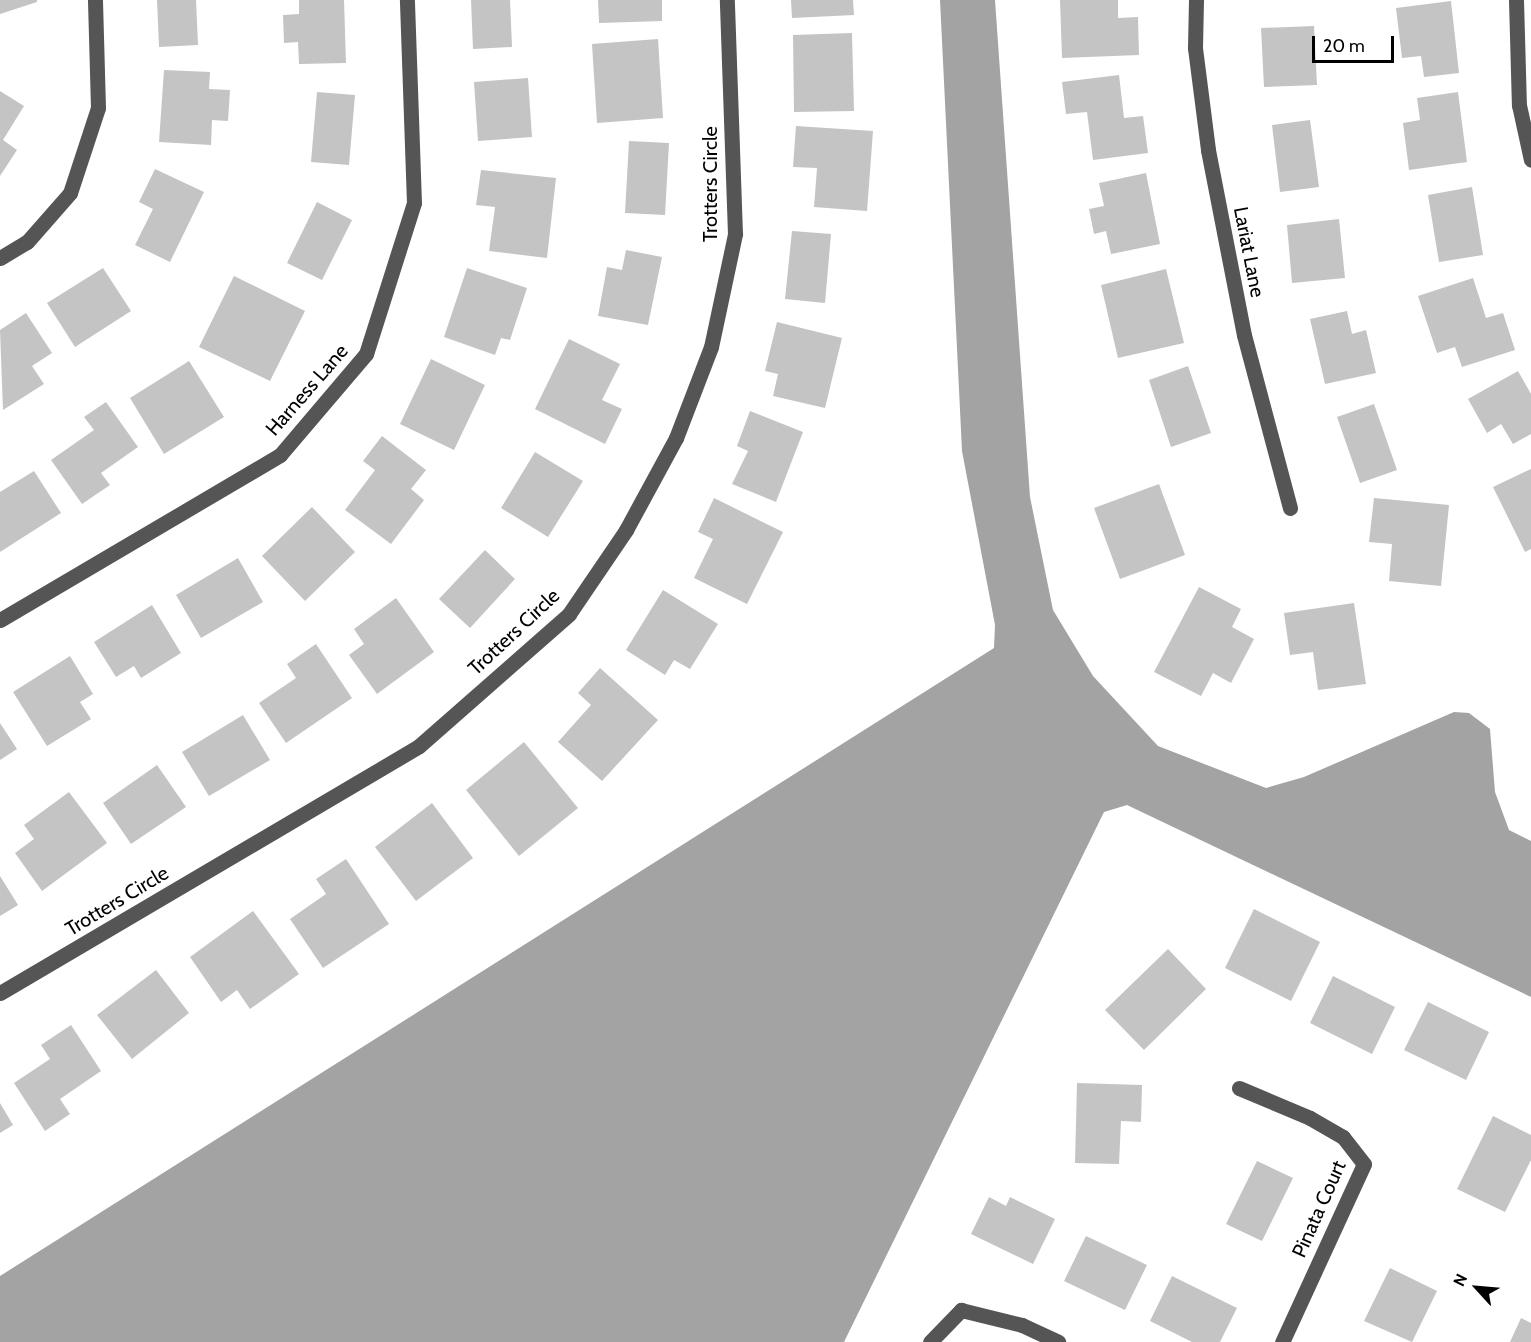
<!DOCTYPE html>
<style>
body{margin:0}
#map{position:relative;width:1531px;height:1342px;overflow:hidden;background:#fff;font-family:Cabin,sans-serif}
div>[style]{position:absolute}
.water>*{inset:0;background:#a3a3a3}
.building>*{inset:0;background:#c4c4c4}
.minor>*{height:15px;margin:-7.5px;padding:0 7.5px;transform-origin:7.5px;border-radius:7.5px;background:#555}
span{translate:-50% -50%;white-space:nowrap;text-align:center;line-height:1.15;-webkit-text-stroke:4.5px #fff;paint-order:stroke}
.street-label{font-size:20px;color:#000}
.north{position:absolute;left:1447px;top:1258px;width:60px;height:60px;-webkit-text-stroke:4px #fff;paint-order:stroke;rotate:296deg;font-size:16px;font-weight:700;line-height:24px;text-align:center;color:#000}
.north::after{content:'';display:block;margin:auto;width:21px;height:27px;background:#000;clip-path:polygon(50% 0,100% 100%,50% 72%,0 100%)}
.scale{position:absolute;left:1312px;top:36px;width:82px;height:27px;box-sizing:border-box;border:3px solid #000;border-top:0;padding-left:8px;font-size:18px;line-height:21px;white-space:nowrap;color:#000;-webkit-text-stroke:4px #fff;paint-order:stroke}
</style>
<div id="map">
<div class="water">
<div style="clip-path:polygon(940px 0,995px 0,1030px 497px,1053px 610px,1093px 676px,1158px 746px,1266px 788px,1304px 777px,1454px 712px,1469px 713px,1490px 729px,1495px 792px,1509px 830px,1531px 841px,1531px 997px,1127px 805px,1104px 812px,844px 1342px,0 1342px,0 1276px,994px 648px,995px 625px,962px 451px)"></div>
</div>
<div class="building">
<div style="clip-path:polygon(0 0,37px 0,37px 2px,0 14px)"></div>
<div style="clip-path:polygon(157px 0,196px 0,198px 45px,159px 47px)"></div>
<div style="clip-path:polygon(299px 0,344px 0,346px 63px,299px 64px,298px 42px,284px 43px,283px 15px,299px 14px)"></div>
<div style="clip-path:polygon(471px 0,510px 0,512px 47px,473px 49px)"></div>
<div style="clip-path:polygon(598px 0,662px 0,662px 21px,599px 23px)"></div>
<div style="clip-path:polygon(791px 0,853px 0,854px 15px,792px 18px)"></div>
<div style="clip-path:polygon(1060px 0,1118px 0,1118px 18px,1138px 17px,1139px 55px,1062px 58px)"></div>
<div style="clip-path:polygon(1451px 1px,1459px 73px,1424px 77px,1421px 56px,1402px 58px,1396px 8px)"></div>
<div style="clip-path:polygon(1314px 26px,1317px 85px,1264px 87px,1261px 28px)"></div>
<div style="clip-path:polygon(852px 33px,854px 111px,794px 112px,793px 35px)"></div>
<div style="clip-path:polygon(658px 39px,663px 118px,597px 123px,592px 44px)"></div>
<div style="clip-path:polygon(164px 70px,210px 72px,209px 89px,230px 90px,228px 121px,212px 120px,211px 145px,159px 142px)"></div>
<div style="clip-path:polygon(1119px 75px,1124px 118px,1143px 116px,1148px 153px,1093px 160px,1087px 112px,1066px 114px,1062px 82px)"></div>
<div style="clip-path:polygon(528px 78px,532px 137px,478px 141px,474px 82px)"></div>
<div style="clip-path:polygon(0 91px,24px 106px,3px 140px,17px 150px,0 176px)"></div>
<div style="clip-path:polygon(317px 92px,355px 95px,349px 165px,311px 162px)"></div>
<div style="clip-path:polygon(1458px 92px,1467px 162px,1409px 170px,1403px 123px,1420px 120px,1417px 98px)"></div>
<div style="clip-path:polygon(1310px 120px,1319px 187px,1280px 192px,1272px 125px)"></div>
<div style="clip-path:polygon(796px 126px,873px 131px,867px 211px,814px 207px,817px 168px,793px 167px)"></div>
<div style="clip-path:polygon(629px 141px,669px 143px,665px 215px,625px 213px)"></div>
<div style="clip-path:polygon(155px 169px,204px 192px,170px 262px,135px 245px,153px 209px,139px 202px)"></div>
<div style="clip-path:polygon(481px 170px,556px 178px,547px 258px,489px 251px,495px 207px,476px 205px)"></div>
<div style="clip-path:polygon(1146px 173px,1160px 244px,1111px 254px,1106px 231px,1094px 234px,1089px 209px,1104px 206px,1099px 183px)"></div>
<div style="clip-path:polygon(1472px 187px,1483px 255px,1439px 262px,1428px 195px)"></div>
<div style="clip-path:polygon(317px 202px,352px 220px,322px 280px,287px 263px)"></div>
<div style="clip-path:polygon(1339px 219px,1345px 278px,1292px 283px,1287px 225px)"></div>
<div style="clip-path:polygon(792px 231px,831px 234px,825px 303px,785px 299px)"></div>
<div style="clip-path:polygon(626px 250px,662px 257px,648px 325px,598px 316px,607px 267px,622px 270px)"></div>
<div style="clip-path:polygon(103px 268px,131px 311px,75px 347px,47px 303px)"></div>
<div style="clip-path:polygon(467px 268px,527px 288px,510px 340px,501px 338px,495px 355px,444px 337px)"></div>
<div style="clip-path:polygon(1166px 269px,1184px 343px,1118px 358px,1101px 285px)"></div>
<div style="clip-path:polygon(234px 276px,305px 311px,270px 381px,199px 347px)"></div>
<div style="clip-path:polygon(1473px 278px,1486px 318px,1503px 313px,1515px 350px,1462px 367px,1455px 347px,1437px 353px,1418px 296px)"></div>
<div style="clip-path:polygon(1347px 311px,1352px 334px,1366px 330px,1376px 373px,1325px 384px,1310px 319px)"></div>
<div style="clip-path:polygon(26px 313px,52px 353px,32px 366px,44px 384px,3px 410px,0 330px)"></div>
<div style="clip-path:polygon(777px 322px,842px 338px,825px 408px,773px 396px,778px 374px,765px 371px)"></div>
<div style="clip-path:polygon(569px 339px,620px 364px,602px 400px,622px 409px,605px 444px,535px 409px)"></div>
<div style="clip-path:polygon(431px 359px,485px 385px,454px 450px,400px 424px)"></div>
<div style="clip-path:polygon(189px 361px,224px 417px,164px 454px,130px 398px)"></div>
<div style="clip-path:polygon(1188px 366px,1211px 433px,1171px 447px,1149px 380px)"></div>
<div style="clip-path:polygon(1518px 371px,1531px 394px,1531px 434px,1513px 444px,1501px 424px,1487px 433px,1468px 399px)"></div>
<div style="clip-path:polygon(106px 402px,138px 447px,101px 473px,110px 485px,82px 504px,51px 460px,94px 430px,84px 417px)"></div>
<div style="clip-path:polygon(1374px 404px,1397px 470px,1360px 483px,1337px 417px)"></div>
<div style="clip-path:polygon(750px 411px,803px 432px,776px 502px,732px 484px,748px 451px,737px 446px)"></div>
<div style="clip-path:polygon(382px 436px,426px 470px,411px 489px,424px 500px,391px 544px,345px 510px,375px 470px,363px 461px)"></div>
<div style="clip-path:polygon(535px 452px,583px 481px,548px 537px,501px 508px)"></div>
<div style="clip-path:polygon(1531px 469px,1531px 549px,1525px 552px,1493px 487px)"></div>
<div style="clip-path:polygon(34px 471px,61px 513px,0 552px,0 492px)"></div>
<div style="clip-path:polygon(1159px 484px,1185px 555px,1120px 579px,1094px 508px)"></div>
<div style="clip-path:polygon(714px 498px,783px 532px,747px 604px,694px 578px,713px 539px,698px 532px)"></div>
<div style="clip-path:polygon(1374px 498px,1449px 505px,1441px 586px,1389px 581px,1392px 544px,1369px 542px)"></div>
<div style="clip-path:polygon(312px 507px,355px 552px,305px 601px,262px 556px)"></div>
<div style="clip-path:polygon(485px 550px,515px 579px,470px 628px,439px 599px)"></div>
<div style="clip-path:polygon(238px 558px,263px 602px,201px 638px,176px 595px)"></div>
<div style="clip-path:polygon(1199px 587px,1241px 609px,1232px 627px,1254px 639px,1231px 683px,1213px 673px,1201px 696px,1154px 672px)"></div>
<div style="clip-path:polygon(663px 590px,718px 624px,690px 669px,674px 660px,665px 675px,626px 650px)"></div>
<div style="clip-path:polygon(396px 598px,434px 652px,377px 694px,349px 655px,364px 644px,354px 629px)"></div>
<div style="clip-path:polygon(1354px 603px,1366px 684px,1318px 690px,1313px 652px,1290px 655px,1284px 613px)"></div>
<div style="clip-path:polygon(152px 605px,181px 653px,141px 678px,134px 666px,116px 677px,94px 642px)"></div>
<div style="clip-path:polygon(316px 644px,352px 698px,286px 743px,259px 703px,296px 678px,287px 664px)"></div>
<div style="clip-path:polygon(70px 656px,93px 694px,80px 702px,91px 719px,47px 746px,13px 692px)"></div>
<div style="clip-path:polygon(600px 668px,658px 720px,602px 781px,558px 742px,591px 705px,578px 693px)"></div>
<div style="clip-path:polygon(243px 715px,270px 760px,209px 796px,182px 752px)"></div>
<div style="clip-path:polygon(0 723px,17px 749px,0 760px)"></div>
<div style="clip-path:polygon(524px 742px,578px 808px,519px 856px,466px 790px)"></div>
<div style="clip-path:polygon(157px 765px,186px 807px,131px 844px,103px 803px)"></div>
<div style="clip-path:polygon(69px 792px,107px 843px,42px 891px,15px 853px,34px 839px,24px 825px)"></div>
<div style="clip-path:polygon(432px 803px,473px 858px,416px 901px,375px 847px)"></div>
<div style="clip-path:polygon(346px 859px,389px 924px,323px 968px,290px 919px,326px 894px,316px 879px)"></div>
<div style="clip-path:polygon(0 876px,18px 905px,0 916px)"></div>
<div style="clip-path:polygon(1254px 909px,1320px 942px,1291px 1001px,1225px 968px)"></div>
<div style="clip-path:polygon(253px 911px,299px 974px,250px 1009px,237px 990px,221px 1002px,190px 957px)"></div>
<div style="clip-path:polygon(1168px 949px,1206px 989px,1144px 1050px,1105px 1010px)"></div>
<div style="clip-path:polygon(156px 970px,189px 1013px,132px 1059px,97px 1015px)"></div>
<div style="clip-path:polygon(1333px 976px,1395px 1007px,1372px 1054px,1310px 1023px)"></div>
<div style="clip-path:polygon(1428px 1002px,1489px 1032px,1466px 1080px,1404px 1050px)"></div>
<div style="clip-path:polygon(71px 1025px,101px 1071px,60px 1099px,70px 1114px,45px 1131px,14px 1083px,50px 1059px,41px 1045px)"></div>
<div style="clip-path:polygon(1077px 1083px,1142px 1085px,1141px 1122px,1121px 1121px,1119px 1164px,1075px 1163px)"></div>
<div style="clip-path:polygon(0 1103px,13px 1125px,0 1133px)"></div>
<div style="clip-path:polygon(1493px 1116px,1531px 1135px,1531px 1160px,1505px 1212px,1457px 1189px)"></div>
<div style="clip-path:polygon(1257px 1161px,1293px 1178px,1262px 1241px,1226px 1224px)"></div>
<div style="clip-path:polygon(989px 1197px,1006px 1206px,1010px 1197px,1055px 1219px,1033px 1264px,971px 1234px)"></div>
<div style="clip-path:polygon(1086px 1236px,1147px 1265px,1125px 1310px,1064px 1281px)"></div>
<div style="clip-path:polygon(1390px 1268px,1437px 1291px,1412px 1342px,1364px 1321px)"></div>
<div style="clip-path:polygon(1172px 1276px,1237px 1308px,1220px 1342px,1192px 1342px,1150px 1321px)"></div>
<div style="clip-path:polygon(1521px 1318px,1531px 1323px,1531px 1342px,1510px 1342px)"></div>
</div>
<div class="minor">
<div style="left:1196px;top:0;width:48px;rotate:91.2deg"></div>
<div style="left:1195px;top:48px;width:103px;rotate:82.7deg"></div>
<div style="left:1208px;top:150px;width:188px;rotate:79deg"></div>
<div style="left:1244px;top:335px;width:179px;rotate:75.1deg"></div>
<div style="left:1516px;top:0;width:105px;rotate:88.4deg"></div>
<div style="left:1519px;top:105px;width:56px;rotate:77.7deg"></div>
<div style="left:0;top:258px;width:31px;rotate:-31deg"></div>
<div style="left:27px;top:242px;width:65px;rotate:-48.7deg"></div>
<div style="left:70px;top:193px;width:89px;rotate:-71.8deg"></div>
<div style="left:98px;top:108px;width:108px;rotate:-91.6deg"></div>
<div style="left:0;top:620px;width:325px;rotate:-30.5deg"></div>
<div style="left:280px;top:455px;width:133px;rotate:-49.6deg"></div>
<div style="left:366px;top:354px;width:158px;rotate:-72.4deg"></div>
<div style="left:414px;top:203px;width:203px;rotate:-92deg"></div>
<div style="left:0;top:993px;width:486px;rotate:-30.5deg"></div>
<div style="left:419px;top:746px;width:200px;rotate:-41.3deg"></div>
<div style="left:569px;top:614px;width:102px;rotate:-55.8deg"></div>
<div style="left:626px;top:530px;width:105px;rotate:-61.5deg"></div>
<div style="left:676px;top:438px;width:97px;rotate:-69deg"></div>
<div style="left:711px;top:347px;width:116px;rotate:-78deg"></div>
<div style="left:735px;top:234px;width:234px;rotate:-92deg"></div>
<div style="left:1239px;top:1088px;width:77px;rotate:22.9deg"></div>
<div style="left:1310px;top:1118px;width:38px;rotate:30deg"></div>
<div style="left:1343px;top:1137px;width:34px;rotate:52deg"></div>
<div style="left:1364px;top:1164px;width:196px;rotate:114.7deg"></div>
<div style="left:930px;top:1342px;width:45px;rotate:-45.9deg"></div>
<div style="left:961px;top:1310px;width:63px;rotate:13.8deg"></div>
<div style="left:1022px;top:1325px;width:40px;rotate:25deg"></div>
</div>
<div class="street-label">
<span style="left:710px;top:184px;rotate:-90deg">Trotters Circle</span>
<span style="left:1249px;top:252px;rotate:79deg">Lariat Lane</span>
<span style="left:307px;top:390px;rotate:-49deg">Harness Lane</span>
<span style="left:514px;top:632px;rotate:-43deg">Trotters Circle</span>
<span style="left:117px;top:901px;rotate:-31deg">Trotters Circle</span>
<span style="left:1319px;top:1209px;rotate:-66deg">Pinata Court</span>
</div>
<div class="north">N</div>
<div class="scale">20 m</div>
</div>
